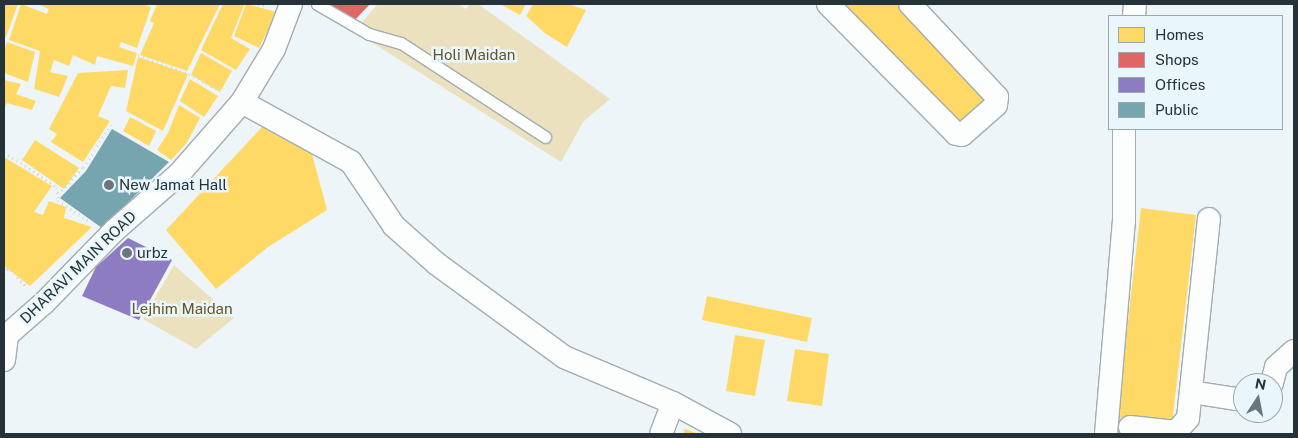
<!DOCTYPE html>
<style>
body{margin:0}
#map{position:relative;width:1298px;height:438px;overflow:hidden;background:#edf5f8;font-family:"Public Sans",sans-serif}
div>[style]{position:absolute}
.green>*{inset:0;background:#ebe1be}
.homes>*{inset:0;background:#ffd966}
.shops>*{inset:0;background:#e06666}
.offices>*{inset:0;background:#8e7cc3}
.public>*{inset:0;background:#76a5af}
.path>*{height:3px;margin-top:-1.5px;transform-origin:0;background:repeating-linear-gradient(90deg,#d6d9d9 0 1px,transparent 0 5px)}
.roads{filter:drop-shadow(1px 0 #a3acaf) drop-shadow(-1px 0 #a3acaf) drop-shadow(0 1px #a3acaf) drop-shadow(0 -1px #a3acaf)}
.lane>*{height:11px;margin:-5.5px;padding:0 5.5px;transform-origin:5.5px;border-radius:5.5px;background:#fcfefe}
.street>*{height:22px;margin:-11px;padding:0 11px;transform-origin:11px;border-radius:11px;background:#fcfefe}
.dots>*{width:14px;height:14px;translate:-50% -50%;box-sizing:border-box;border:2px solid #e9f6fc;border-radius:50%}
span{translate:-50% -50%;white-space:nowrap;text-align:center;line-height:1.15;-webkit-text-stroke:5px #e9f6fc;paint-order:stroke}
.park-label{font-size:15px;color:#675421}
.poi-label{font-size:15px;color:#253237}
.left{translate:0 -50%;text-align:left}
.street-label{font-size:15px;color:#253237}
.frame{position:absolute;inset:0;border:5px solid #253237;pointer-events:none}
.legend{position:absolute;left:1108px;top:15px;width:175px;height:115px;box-sizing:border-box;background:#e9f6fc;border:1px solid #9ba8ad;margin:0;padding:6px 9px;list-style:none;font-size:15px;color:#253237}
.legend li{display:flex;align-items:center;gap:10px;height:25px}
.legend b{width:25px;border:1px solid #9ba8ad}
.north{position:absolute;left:1233px;top:373px;width:50px;height:50px;box-sizing:border-box;background:#e9f6fc;border:1px solid #9ba8ad;border-radius:50%;rotate:11deg;font-size:14px;font-weight:700;line-height:20px;text-align:center;color:#253237}
.north::after{content:'';display:block;margin:auto;width:18px;height:22px;background:#6b767b;clip-path:polygon(50% 0,100% 100%,50% 72%,0 100%)}
</style>
<div id="map">
<div class="green">
<div style="clip-path:polygon(378px 4px,458px 4px,466px 9px,470px 4px,478px 4px,610px 99px,583px 122px,561px 162px,354px 31px)"></div>
<div style="clip-path:polygon(174px 265px,234px 318px,196px 349px,143px 319px)"></div>
</div>
<div class="homes">
<div style="clip-path:polygon(4px 4px,18px 4px,6px 37px,4px 36px)"></div>
<div style="clip-path:polygon(21px 4px,47px 14px,49px 9px,37px 4px,143px 4px,151px 7px,137px 48px,121px 42px,119px 47px,137px 53px,133px 66px,97px 56px,95px 65px,73px 55px,69px 66px,54px 60px,50px 72px,68px 76px,59px 97px,34px 89px,40px 51px,9px 40px)"></div>
<div style="clip-path:polygon(157px 4px,220px 4px,187px 71px,140px 55px,154px 23px,150px 21px)"></div>
<div style="clip-path:polygon(223px 4px,244px 5px,231px 38px,250px 49px,236px 70px,201px 50px)"></div>
<div style="clip-path:polygon(246px 4px,277px 12px,259px 48px,234px 36px)"></div>
<div style="clip-path:polygon(500px 4px,526px 4px,520px 15px)"></div>
<div style="clip-path:polygon(533px 4px,568px 4px,586px 10px,567px 47px,546px 34px,526px 16px)"></div>
<div style="clip-path:polygon(835px 4px,904px 4px,994px 98px,958px 132px)"></div>
<div style="clip-path:polygon(7px 42px,35px 52px,28px 82px,4px 73px,4px 51px)"></div>
<div style="clip-path:polygon(201px 53px,232px 71px,220px 92px,191px 75px)"></div>
<div style="clip-path:polygon(138px 57px,188px 74px,163px 131px,126px 111px)"></div>
<div style="clip-path:polygon(128px 70px,125px 88px,111px 86px,98px 116px,110px 121px,83px 162px,51px 142px,57px 134px,49px 129px,78px 73px)"></div>
<div style="clip-path:polygon(190px 79px,218px 96px,204px 117px,180px 101px)"></div>
<div style="clip-path:polygon(4px 80px,21px 84px,16px 94px,36px 101px,32px 110px,7px 103px,4px 109px)"></div>
<div style="clip-path:polygon(179px 105px,200px 118px,186px 144px,171px 160px,157px 150px,168px 133px)"></div>
<div style="clip-path:polygon(130px 117px,156px 131px,149px 146px,123px 131px)"></div>
<div style="clip-path:polygon(262px 127px,312px 154px,327px 210px,268px 247px,216px 289px,166px 230px)"></div>
<div style="clip-path:polygon(35px 140px,79px 168px,64px 189px,22px 160px)"></div>
<div style="clip-path:polygon(4px 157px,52px 186px,34px 212px,43px 215px,49px 201px,66px 207px,64px 218px,92px 227px,30px 286px,4px 266px)"></div>
<div style="clip-path:polygon(1141px 208px,1196px 215px,1172px 424px,1117px 417px)"></div>
<div style="clip-path:polygon(707px 296px,812px 318px,807px 342px,702px 320px)"></div>
<div style="clip-path:polygon(735px 335px,765px 340px,755px 396px,726px 391px)"></div>
<div style="clip-path:polygon(795px 349px,829px 354px,822px 406px,787px 401px)"></div>
<div style="clip-path:polygon(685px 429px,699px 434px,683px 434px)"></div>
</div>
<div class="shops">
<div style="clip-path:polygon(323px 4px,370px 4px,353px 22px)"></div>
</div>
<div class="offices">
<div style="clip-path:polygon(128px 238px,172px 260px,139px 320px,82px 296px,96px 267px)"></div>
</div>
<div class="public">
<div style="clip-path:polygon(112px 129px,169px 162px,102px 228px,60px 198px,86px 171px)"></div>
</div>
<div class="path">
<div style="left:258px;top:4px;width:8px;rotate:14deg"></div>
<div style="left:138px;top:55px;width:54px;rotate:20.4deg"></div>
<div style="left:189px;top:74px;width:34px;rotate:28deg"></div>
<div style="left:4px;top:152px;width:64px;rotate:33.4deg"></div>
<div style="left:57px;top:187px;width:13px;rotate:86deg"></div>
<div style="left:58px;top:200px;width:38px;rotate:35deg"></div>
<div style="left:58px;top:194px;width:37px;rotate:-47deg"></div>
<div style="left:83px;top:167px;width:52px;rotate:-56deg"></div>
<div style="left:4px;top:274px;width:6px;rotate:-59deg"></div>
<div style="left:7px;top:269px;width:3px;rotate:18deg"></div>
<div style="left:10px;top:270px;width:24px;rotate:45deg"></div>
</div>
<div class="roads">
<div class="lane">
<div style="left:317px;top:4px;width:60px;rotate:30deg"></div>
<div style="left:369px;top:34px;width:33px;rotate:16deg"></div>
<div style="left:401px;top:43px;width:172px;rotate:33.1deg"></div>
</div>
<div class="street">
<div style="left:828px;top:4px;width:182px;rotate:45.4deg"></div>
<div style="left:956px;top:134px;width:6px;rotate:9deg"></div>
<div style="left:962px;top:135px;width:45px;rotate:-41.4deg"></div>
<div style="left:996px;top:105px;width:8px;rotate:-83deg"></div>
<div style="left:997px;top:97px;width:127px;rotate:-133.1deg"></div>
<div style="left:1134px;top:16px;width:12px;rotate:-85deg"></div>
<div style="left:242px;top:102px;width:124px;rotate:28.8deg"></div>
<div style="left:351px;top:162px;width:77px;rotate:56.1deg"></div>
<div style="left:394px;top:226px;width:57px;rotate:41.5deg"></div>
<div style="left:437px;top:264px;width:157px;rotate:36.2deg"></div>
<div style="left:564px;top:357px;width:118px;rotate:22.9deg"></div>
<div style="left:673px;top:403px;width:65px;rotate:28.5deg"></div>
<div style="left:4px;top:338px;width:53px;rotate:-41.2deg"></div>
<div style="left:44px;top:303px;width:102px;rotate:-45.8deg"></div>
<div style="left:115px;top:230px;width:85px;rotate:-41.2deg"></div>
<div style="left:179px;top:174px;width:96px;rotate:-48.8deg"></div>
<div style="left:242px;top:102px;width:62px;rotate:-58.9deg"></div>
<div style="left:274px;top:49px;width:48px;rotate:-69.3deg"></div>
<div style="left:4px;top:360px;width:25px;rotate:-83deg"></div>
<div style="left:1272px;top:383px;width:16px;rotate:-76deg"></div>
<div style="left:1276px;top:367px;width:24px;rotate:-42deg"></div>
<div style="left:1191px;top:392px;width:53px;rotate:8.7deg"></div>
<div style="left:1130px;top:427px;width:46px;rotate:6.2deg"></div>
<div style="left:1176px;top:432px;width:18px;rotate:-49deg"></div>
<div style="left:1188px;top:418px;width:200px;rotate:-84deg"></div>
<div style="left:661px;top:434px;width:33px;rotate:-69deg"></div>
<div style="left:1106px;top:434px;width:214px;rotate:-85.2deg"></div>
<div style="left:1124px;top:221px;width:92px;rotate:-90deg"></div>
</div>
</div>
<div class="dots">
<div style="left:109px;top:185px;background:#6b767b"></div>
<div style="left:127px;top:253px;background:#6b767b"></div>
</div>
<div class="park-label">
<span style="left:474px;top:55px">Holi Maidan</span>
<span style="left:182px;top:309px">Lejhim Maidan</span>
</div>
<div class="poi-label">
<span class="left" style="left:119px;top:185px">New Jamat Hall</span>
<span class="left" style="left:137px;top:253px">urbz</span>
</div>
<div class="street-label">
<span style="left:78px;top:267px;rotate:-44deg">DHARAVI MAIN ROAD</span>
</div>
<div class="frame"></div>
<ul class="legend">
<li><b style="height:14px;background:#ffd966"></b>Homes</li>
<li><b style="height:14px;background:#e06666"></b>Shops</li>
<li><b style="height:14px;background:#8e7cc3"></b>Offices</li>
<li><b style="height:14px;background:#76a5af"></b>Public</li>
</ul>
<div class="north">N</div>
</div>
